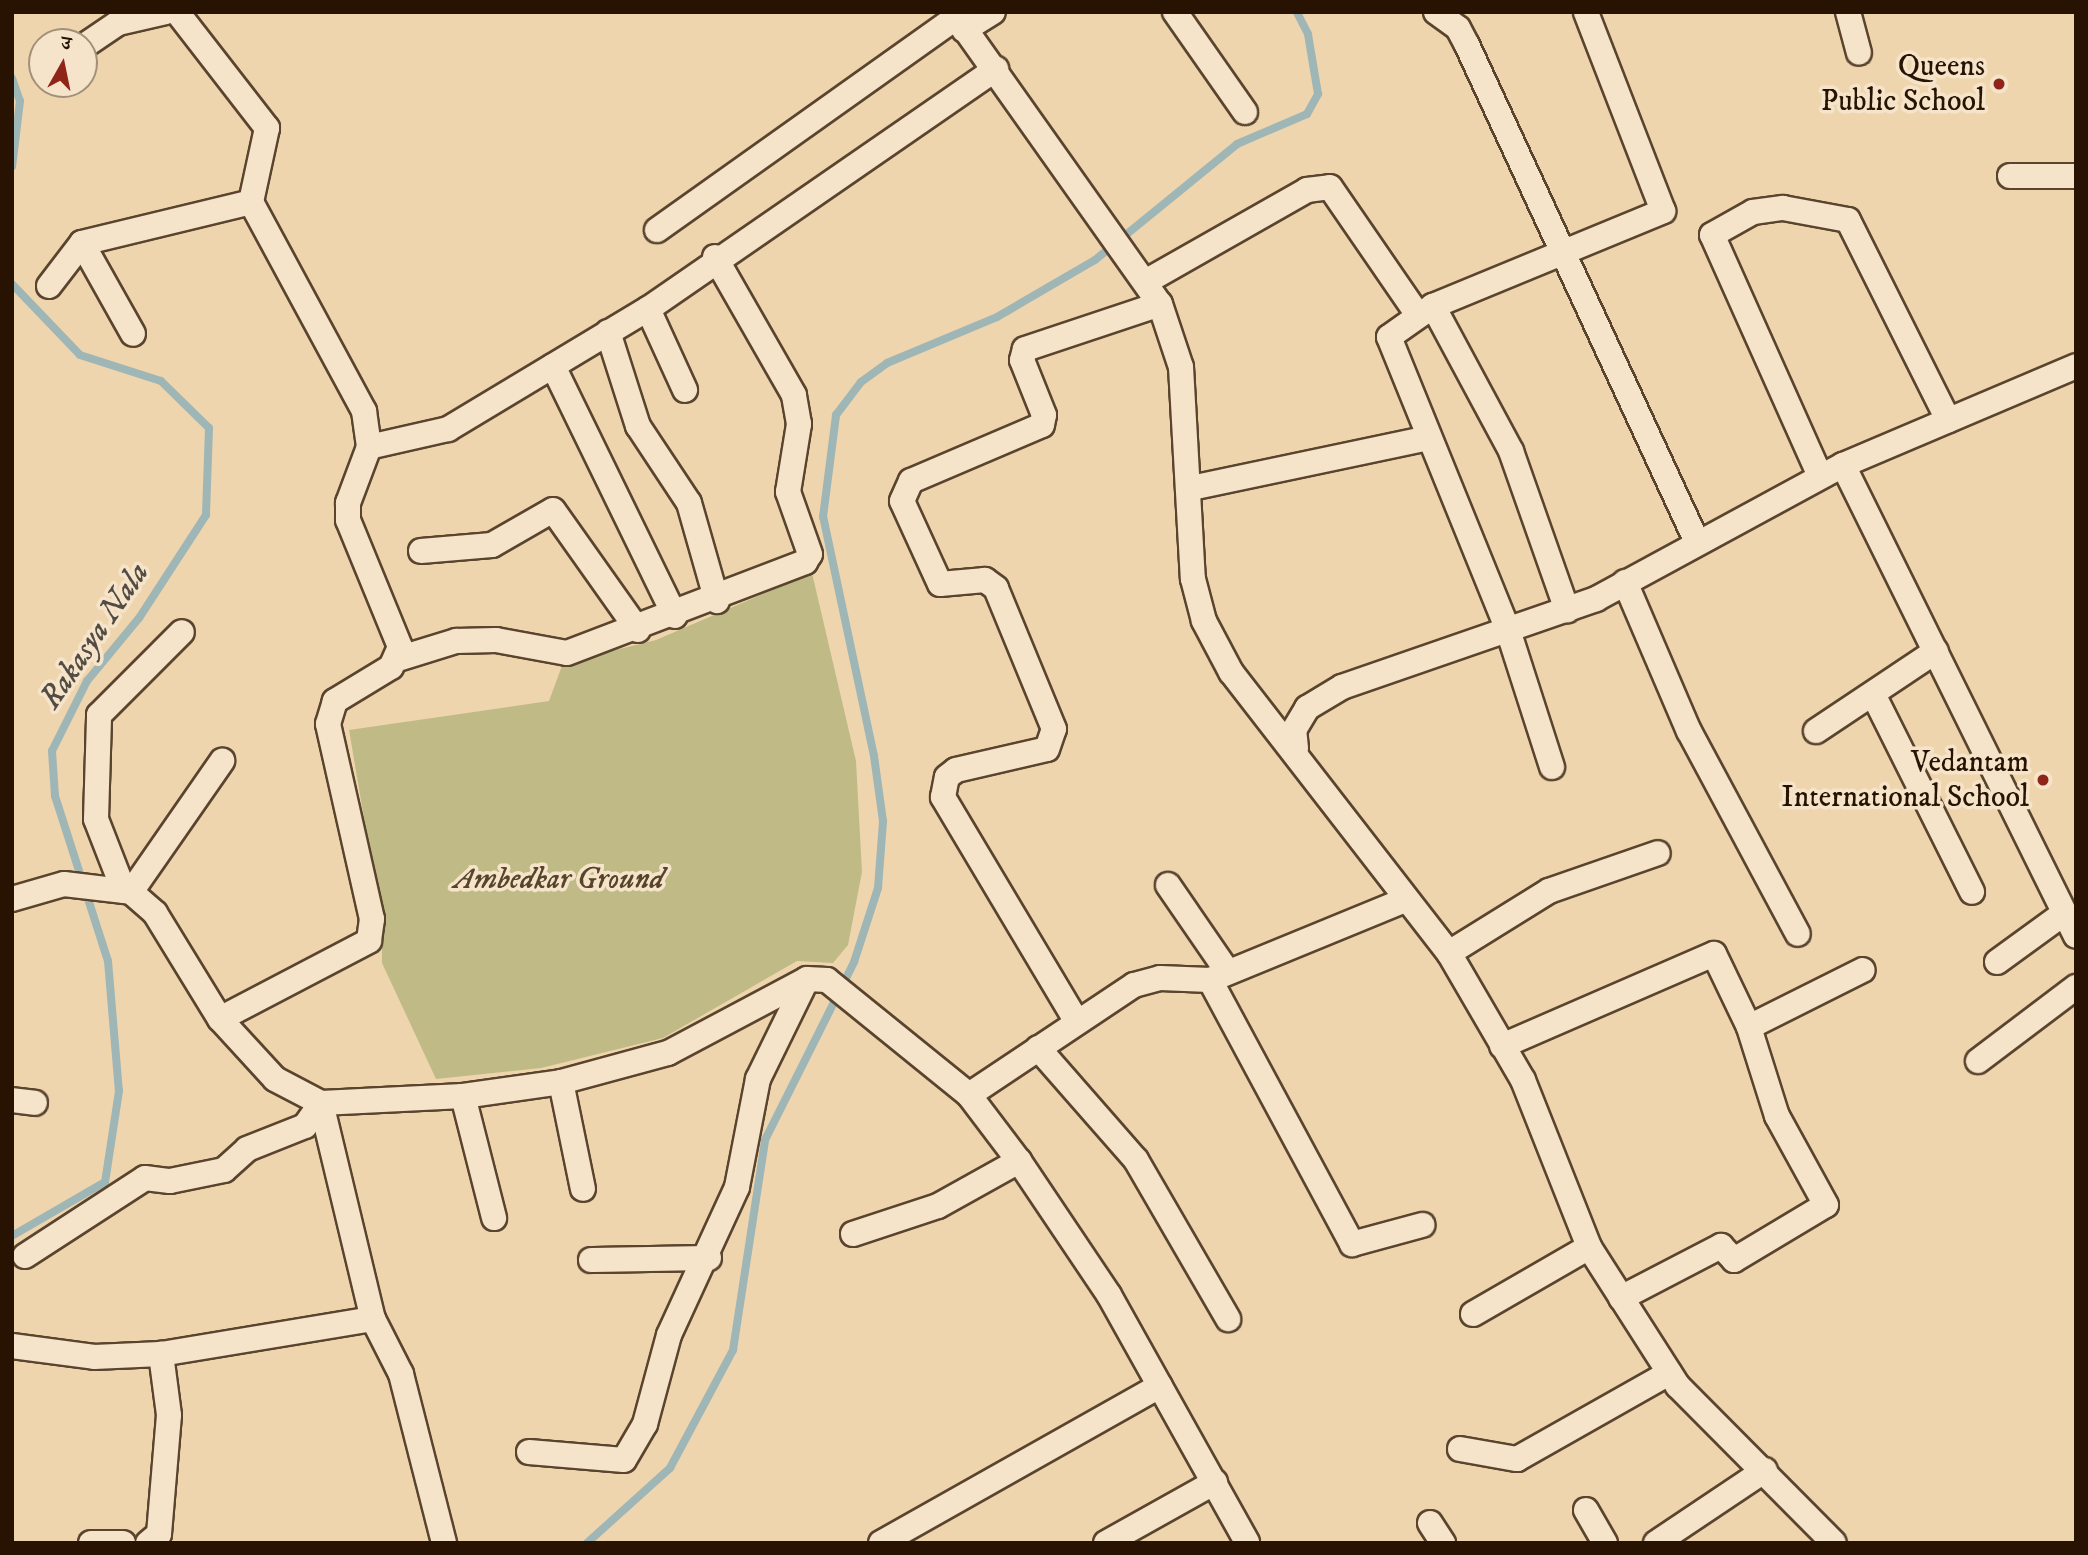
<!DOCTYPE html>
<meta charset="utf-8">
<style>
body{margin:0}
#map{position:relative;width:2088px;height:1555px;overflow:hidden;background:#efd5ae;font-family:"IM FELL DW Pica","Noto Serif Devanagari",serif}
div>[style]{position:absolute}
.green>*{inset:0;background:#c0bb86}
.stream>*{height:8px;margin:-4px;padding:0 4px;transform-origin:4px;border-radius:4px;background:#9fb6b6}
.roads{filter:drop-shadow(2px 0 #5a442e) drop-shadow(-2px 0 #5a442e) drop-shadow(0 2px #5a442e) drop-shadow(0 -2px #5a442e)}
.street>*{height:24px;margin:-12px;padding:0 12px;transform-origin:12px;border-radius:12px;background:#f5e4ca}
.dots>*{width:19px;height:19px;translate:-50% -50%;box-sizing:border-box;border:4px solid #f5e4ca;border-radius:50%}
span{translate:-50% -50%;white-space:nowrap;text-align:center;line-height:1.15;-webkit-text-stroke:7px #f5e4ca;paint-order:stroke}
.poi-label{font-size:30px;color:#281303}
.right{translate:-100% -50%;text-align:right}
.park-label{font-size:30px;color:#56452a;font-style:italic}
.water-label{font-size:32px;color:#524c42;font-style:italic}
.frame{position:absolute;inset:0;border:14px solid #281303;pointer-events:none}
.north{position:absolute;left:28px;top:28px;width:70px;height:70px;box-sizing:border-box;background:#f5e4ca;border:2px solid #a3907a;border-radius:50%;rotate:9deg;font-size:19px;font-weight:700;line-height:28px;text-align:center;color:#281303}
.north::after{content:'';display:block;margin:auto;width:24px;height:32px;background:#8f2418;clip-path:polygon(50% 0,100% 100%,50% 72%,0 100%)}
</style>
<div id="map">
<div class="green">
<div style="clip-path:polygon(812px 573px,856px 761px,862px 872px,848px 945px,833px 963px,797px 961px,663px 1038px,541px 1068px,436px 1079px,382px 963px,382px 924px,349px 730px,549px 701px,563px 663px,656px 640px)"></div>
</div>
<div class="stream">
<div style="left:12px;top:78px;width:24px;rotate:71deg"></div>
<div style="left:20px;top:101px;width:66px;rotate:96.9deg"></div>
<div style="left:12px;top:284px;width:98px;rotate:46.2deg"></div>
<div style="left:80px;top:355px;width:85px;rotate:17.8deg"></div>
<div style="left:161px;top:381px;width:67px;rotate:44.4deg"></div>
<div style="left:209px;top:428px;width:87px;rotate:92deg"></div>
<div style="left:206px;top:515px;width:123px;rotate:123deg"></div>
<div style="left:139px;top:618px;width:82px;rotate:129.5deg"></div>
<div style="left:87px;top:681px;width:78px;rotate:116.6deg"></div>
<div style="left:52px;top:751px;width:45px;rotate:86.2deg"></div>
<div style="left:55px;top:796px;width:173px;rotate:72.2deg"></div>
<div style="left:108px;top:961px;width:130px;rotate:85.2deg"></div>
<div style="left:119px;top:1091px;width:92px;rotate:98.7deg"></div>
<div style="left:105px;top:1182px;width:108px;rotate:149.9deg"></div>
<div style="left:587px;top:1543px;width:112px;rotate:-42.1deg"></div>
<div style="left:670px;top:1468px;width:134px;rotate:-61.9deg"></div>
<div style="left:733px;top:1350px;width:212px;rotate:-81.3deg"></div>
<div style="left:765px;top:1140px;width:199px;rotate:-63.4deg"></div>
<div style="left:854px;top:962px;width:78px;rotate:-72deg"></div>
<div style="left:878px;top:888px;width:67px;rotate:-85.7deg"></div>
<div style="left:883px;top:821px;width:66px;rotate:-97.9deg"></div>
<div style="left:874px;top:756px;width:244px;rotate:-102deg"></div>
<div style="left:823px;top:517px;width:103px;rotate:-82.7deg"></div>
<div style="left:836px;top:415px;width:41px;rotate:-52.9deg"></div>
<div style="left:861px;top:382px;width:32px;rotate:-36deg"></div>
<div style="left:887px;top:363px;width:119px;rotate:-22.7deg"></div>
<div style="left:997px;top:317px;width:113px;rotate:-30.2deg"></div>
<div style="left:1095px;top:260px;width:183px;rotate:-39.2deg"></div>
<div style="left:1237px;top:144px;width:76px;rotate:-23.2deg"></div>
<div style="left:1307px;top:114px;width:23px;rotate:-61deg"></div>
<div style="left:1318px;top:94px;width:61px;rotate:-99.5deg"></div>
<div style="left:1308px;top:34px;width:25px;rotate:-117deg"></div>
</div>
<div class="roads">
<div class="street">
<div style="left:177px;top:12px;width:147px;rotate:52.2deg"></div>
<div style="left:267px;top:128px;width:76px;rotate:102.2deg"></div>
<div style="left:251px;top:202px;width:238px;rotate:61.6deg"></div>
<div style="left:364px;top:411px;width:36px;rotate:82deg"></div>
<div style="left:369px;top:447px;width:60px;rotate:110.6deg"></div>
<div style="left:348px;top:503px;width:17px;rotate:90deg"></div>
<div style="left:348px;top:520px;width:137px;rotate:67.7deg"></div>
<div style="left:400px;top:647px;width:22px;rotate:114deg"></div>
<div style="left:391px;top:667px;width:66px;rotate:148.7deg"></div>
<div style="left:335px;top:701px;width:24px;rotate:107deg"></div>
<div style="left:328px;top:724px;width:200px;rotate:77.3deg"></div>
<div style="left:372px;top:919px;width:22px;rotate:98deg"></div>
<div style="left:369px;top:941px;width:168px;rotate:152.4deg"></div>
<div style="left:953px;top:12px;width:358px;rotate:54.7deg"></div>
<div style="left:1160px;top:304px;width:66px;rotate:71.6deg"></div>
<div style="left:1181px;top:367px;width:212px;rotate:86.8deg"></div>
<div style="left:1193px;top:579px;width:43px;rotate:75.3deg"></div>
<div style="left:1204px;top:621px;width:58px;rotate:62.1deg"></div>
<div style="left:1231px;top:672px;width:356px;rotate:52.2deg"></div>
<div style="left:1449px;top:953px;width:147px;rotate:59.8deg"></div>
<div style="left:1523px;top:1080px;width:180px;rotate:68.4deg"></div>
<div style="left:1589px;top:1247px;width:165px;rotate:57.4deg"></div>
<div style="left:1678px;top:1386px;width:221px;rotate:45.2deg"></div>
<div style="left:1175px;top:12px;width:122px;rotate:55deg"></div>
<div style="left:1436px;top:12px;width:27px;rotate:36deg"></div>
<div style="left:1458px;top:28px;width:19px;rotate:62deg"></div>
<div style="left:1467px;top:45px;width:545px;rotate:65.17deg"></div>
<div style="left:1848px;top:12px;width:42px;rotate:75deg"></div>
<div style="left:964px;top:30px;width:34px;rotate:-32deg"></div>
<div style="left:84px;top:46px;width:41px;rotate:-34.1deg"></div>
<div style="left:118px;top:23px;width:49px;rotate:-12.9deg"></div>
<div style="left:2010px;top:176px;width:66px"></div>
<div style="left:657px;top:230px;width:368px;rotate:-35.4deg"></div>
<div style="left:82px;top:243px;width:104px;rotate:60.7deg"></div>
<div style="left:1147px;top:281px;width:184px;rotate:-29.6deg"></div>
<div style="left:1307px;top:190px;width:23px;rotate:-7deg"></div>
<div style="left:1330px;top:187px;width:155px;rotate:55.5deg"></div>
<div style="left:49px;top:286px;width:54px;rotate:-52.5deg"></div>
<div style="left:82px;top:243px;width:174px;rotate:-13.6deg"></div>
<div style="left:1433px;top:306px;width:165px;rotate:61.7deg"></div>
<div style="left:1511px;top:451px;width:169px;rotate:70.6deg"></div>
<div style="left:648px;top:309px;width:89px;rotate:65.4deg"></div>
<div style="left:608px;top:332px;width:99px;rotate:72.3deg"></div>
<div style="left:638px;top:426px;width:92px;rotate:56.5deg"></div>
<div style="left:689px;top:503px;width:102px;rotate:74.1deg"></div>
<div style="left:553px;top:366px;width:278px;rotate:64deg"></div>
<div style="left:369px;top:447px;width:81px;rotate:-12.8deg"></div>
<div style="left:448px;top:429px;width:233px;rotate:-31deg"></div>
<div style="left:648px;top:309px;width:423px;rotate:-34.6deg"></div>
<div style="left:1843px;top:465px;width:525px;rotate:63.68deg"></div>
<div style="left:1820px;top:476px;width:264px;rotate:-114.1deg"></div>
<div style="left:1712px;top:235px;width:47px;rotate:-29.3deg"></div>
<div style="left:1753px;top:212px;width:30px;rotate:-8deg"></div>
<div style="left:1783px;top:208px;width:66px;rotate:10.5deg"></div>
<div style="left:1848px;top:220px;width:224px;rotate:63.4deg"></div>
<div style="left:1191px;top:488px;width:243px;rotate:-11.9deg"></div>
<div style="left:421px;top:551px;width:71px;rotate:-4.8deg"></div>
<div style="left:492px;top:545px;width:70px;rotate:-29.8deg"></div>
<div style="left:553px;top:510px;width:147px;rotate:54.7deg"></div>
<div style="left:1625px;top:582px;width:162px;rotate:66.8deg"></div>
<div style="left:1689px;top:731px;width:230px;rotate:61.8deg"></div>
<div style="left:401px;top:658px;width:58px;rotate:-17.2deg"></div>
<div style="left:456px;top:641px;width:40px;rotate:-1.4deg"></div>
<div style="left:496px;top:640px;width:72px;rotate:10.4deg"></div>
<div style="left:567px;top:653px;width:255px;rotate:-20.9deg"></div>
<div style="left:805px;top:562px;width:9px;rotate:-58deg"></div>
<div style="left:810px;top:554px;width:66px;rotate:-109.5deg"></div>
<div style="left:788px;top:492px;width:69px;rotate:-80.8deg"></div>
<div style="left:799px;top:424px;width:29px;rotate:-100deg"></div>
<div style="left:794px;top:395px;width:159px;rotate:-119.8deg"></div>
<div style="left:1874px;top:696px;width:219px;rotate:63.4deg"></div>
<div style="left:1816px;top:731px;width:144px;rotate:-33.7deg"></div>
<div style="left:1296px;top:748px;width:18px;rotate:-96deg"></div>
<div style="left:1294px;top:730px;width:26px;rotate:-59deg"></div>
<div style="left:1307px;top:708px;width:41px;rotate:-31deg"></div>
<div style="left:1342px;top:687px;width:269px;rotate:-19.1deg"></div>
<div style="left:1596px;top:599px;width:281px;rotate:-28.5deg"></div>
<div style="left:1843px;top:465px;width:253px;rotate:-23deg"></div>
<div style="left:1552px;top:767px;width:144px;rotate:-107.8deg"></div>
<div style="left:1508px;top:630px;width:316px;rotate:-112.1deg"></div>
<div style="left:1389px;top:337px;width:54px;rotate:-35.2deg"></div>
<div style="left:1433px;top:306px;width:249px;rotate:-22.4deg"></div>
<div style="left:1663px;top:211px;width:213px;rotate:-111.2deg"></div>
<div style="left:1168px;top:885px;width:104px;rotate:55.5deg"></div>
<div style="left:124px;top:891px;width:77px;rotate:-111.3deg"></div>
<div style="left:96px;top:819px;width:104px;rotate:-88.3deg"></div>
<div style="left:99px;top:715px;width:117px;rotate:-45deg"></div>
<div style="left:131px;top:892px;width:160px;rotate:-55.2deg"></div>
<div style="left:12px;top:899px;width:54px;rotate:-16.1deg"></div>
<div style="left:64px;top:884px;width:67px;rotate:6.8deg"></div>
<div style="left:131px;top:892px;width:32px;rotate:41deg"></div>
<div style="left:155px;top:913px;width:124px;rotate:58.5deg"></div>
<div style="left:220px;top:1019px;width:81px;rotate:47.5deg"></div>
<div style="left:275px;top:1079px;width:52px;rotate:27.6deg"></div>
<div style="left:321px;top:1103px;width:142px;rotate:-2.8deg"></div>
<div style="left:463px;top:1096px;width:99px;rotate:-8.1deg"></div>
<div style="left:561px;top:1082px;width:111px;rotate:-15.2deg"></div>
<div style="left:668px;top:1053px;width:157px;rotate:-28deg"></div>
<div style="left:807px;top:979px;width:20px;rotate:3deg"></div>
<div style="left:827px;top:980px;width:183px;rotate:39deg"></div>
<div style="left:969px;top:1095px;width:83px;rotate:52.9deg"></div>
<div style="left:1019px;top:1161px;width:161px;rotate:56.1deg"></div>
<div style="left:1109px;top:1295px;width:283px;rotate:60.8deg"></div>
<div style="left:1449px;top:953px;width:118px;rotate:-31.8deg"></div>
<div style="left:1549px;top:891px;width:115px;rotate:-19.2deg"></div>
<div style="left:1997px;top:962px;width:82px;rotate:-36deg"></div>
<div style="left:1210px;top:980px;width:300px;rotate:61.7deg"></div>
<div style="left:1352px;top:1244px;width:73px;rotate:-15.2deg"></div>
<div style="left:1077px;top:1022px;width:262px;rotate:-120.8deg"></div>
<div style="left:943px;top:797px;width:20px;rotate:-79deg"></div>
<div style="left:947px;top:777px;width:11px;rotate:-38deg"></div>
<div style="left:956px;top:770px;width:93px;rotate:-13deg"></div>
<div style="left:1047px;top:749px;width:21px;rotate:-71deg"></div>
<div style="left:1054px;top:729px;width:152px;rotate:-112.4deg"></div>
<div style="left:996px;top:588px;width:14px;rotate:-144deg"></div>
<div style="left:985px;top:580px;width:45px;rotate:174.9deg"></div>
<div style="left:940px;top:584px;width:91px;rotate:-114.6deg"></div>
<div style="left:902px;top:501px;width:22px;rotate:-66deg"></div>
<div style="left:911px;top:481px;width:142px;rotate:-23.1deg"></div>
<div style="left:1042px;top:425px;width:10px;rotate:-79deg"></div>
<div style="left:1044px;top:415px;width:59px;rotate:-111.8deg"></div>
<div style="left:1022px;top:360px;width:11px;rotate:-75deg"></div>
<div style="left:1025px;top:349px;width:142px;rotate:-18.4deg"></div>
<div style="left:1502px;top:1046px;width:231px;rotate:-23.5deg"></div>
<div style="left:1714px;top:954px;width:81px;rotate:64.4deg"></div>
<div style="left:1749px;top:1027px;width:127px;rotate:-26.6deg"></div>
<div style="left:1038px;top:1048px;width:149px;rotate:48.8deg"></div>
<div style="left:1136px;top:1160px;width:184px;rotate:59.9deg"></div>
<div style="left:1978px;top:1061px;width:123px;rotate:-37.1deg"></div>
<div style="left:561px;top:1082px;width:109px;rotate:78.4deg"></div>
<div style="left:969px;top:1095px;width:198px;rotate:-33.7deg"></div>
<div style="left:1134px;top:985px;width:27px;rotate:-15deg"></div>
<div style="left:1160px;top:978px;width:50px;rotate:2.3deg"></div>
<div style="left:1210px;top:980px;width:209px;rotate:-22.3deg"></div>
<div style="left:463px;top:1096px;width:126px;rotate:75.7deg"></div>
<div style="left:12px;top:1100px;width:23px;rotate:7deg"></div>
<div style="left:321px;top:1103px;width:222px;rotate:76.5deg"></div>
<div style="left:373px;top:1319px;width:62px;rotate:63deg"></div>
<div style="left:401px;top:1374px;width:174px;rotate:75.7deg"></div>
<div style="left:853px;top:1234px;width:89px;rotate:-18.2deg"></div>
<div style="left:938px;top:1206px;width:93px;rotate:-29.1deg"></div>
<div style="left:25px;top:1256px;width:143px;rotate:-33deg"></div>
<div style="left:145px;top:1178px;width:25px;rotate:7deg"></div>
<div style="left:170px;top:1181px;width:55px;rotate:-11.5deg"></div>
<div style="left:224px;top:1170px;width:31px;rotate:-42deg"></div>
<div style="left:247px;top:1149px;width:62px;rotate:-21.6deg"></div>
<div style="left:305px;top:1126px;width:28px;rotate:-55deg"></div>
<div style="left:591px;top:1260px;width:118px;rotate:-1deg"></div>
<div style="left:1621px;top:1298px;width:113px;rotate:-27.5deg"></div>
<div style="left:1721px;top:1246px;width:19px;rotate:47deg"></div>
<div style="left:1734px;top:1260px;width:107px;rotate:-30.9deg"></div>
<div style="left:1826px;top:1205px;width:102px;rotate:-118.8deg"></div>
<div style="left:1777px;top:1116px;width:93px;rotate:-107.5deg"></div>
<div style="left:1473px;top:1314px;width:134px;rotate:-30deg"></div>
<div style="left:12px;top:1346px;width:83px;rotate:7.6deg"></div>
<div style="left:94px;top:1357px;width:67px;rotate:-2.6deg"></div>
<div style="left:161px;top:1354px;width:215px;rotate:-9.4deg"></div>
<div style="left:1460px;top:1449px;width:58px;rotate:10deg"></div>
<div style="left:1517px;top:1459px;width:175px;rotate:-29.5deg"></div>
<div style="left:529px;top:1452px;width:95px;rotate:4.8deg"></div>
<div style="left:624px;top:1460px;width:42px;rotate:-59.7deg"></div>
<div style="left:645px;top:1424px;width:92px;rotate:-74.9deg"></div>
<div style="left:669px;top:1335px;width:163px;rotate:-65.3deg"></div>
<div style="left:737px;top:1187px;width:110px;rotate:-79deg"></div>
<div style="left:758px;top:1079px;width:111px;rotate:-63.9deg"></div>
<div style="left:1586px;top:1510px;width:38px;rotate:60deg"></div>
<div style="left:1430px;top:1523px;width:24px;rotate:57deg"></div>
<div style="left:91px;top:1543px;width:32px"></div>
<div style="left:148px;top:1543px;width:14px;rotate:-39deg"></div>
<div style="left:159px;top:1534px;width:119px;rotate:-85.2deg"></div>
<div style="left:169px;top:1415px;width:62px;rotate:-97.5deg"></div>
<div style="left:881px;top:1543px;width:320px;rotate:-29.4deg"></div>
<div style="left:1106px;top:1543px;width:125px;rotate:-29.2deg"></div>
<div style="left:1656px;top:1543px;width:131px;rotate:-33.8deg"></div>
</div>
</div>
<div class="dots">
<div style="left:1999px;top:84px;background:#8f2418"></div>
<div style="left:2043px;top:780px;background:#8f2418"></div>
</div>
<div class="poi-label">
<span class="right" style="left:1985px;top:84px">Queens<br>Public School</span>
<span class="right" style="left:2029px;top:780px">Vedantam<br>International School</span>
</div>
<div class="park-label">
<span style="left:559px;top:880px">Ambedkar Ground</span>
</div>
<div class="water-label">
<span style="left:95px;top:636px;rotate:-56deg">Rakasya Nala</span>
</div>
<div class="frame"></div>
<div class="north">उ</div>
</div>
